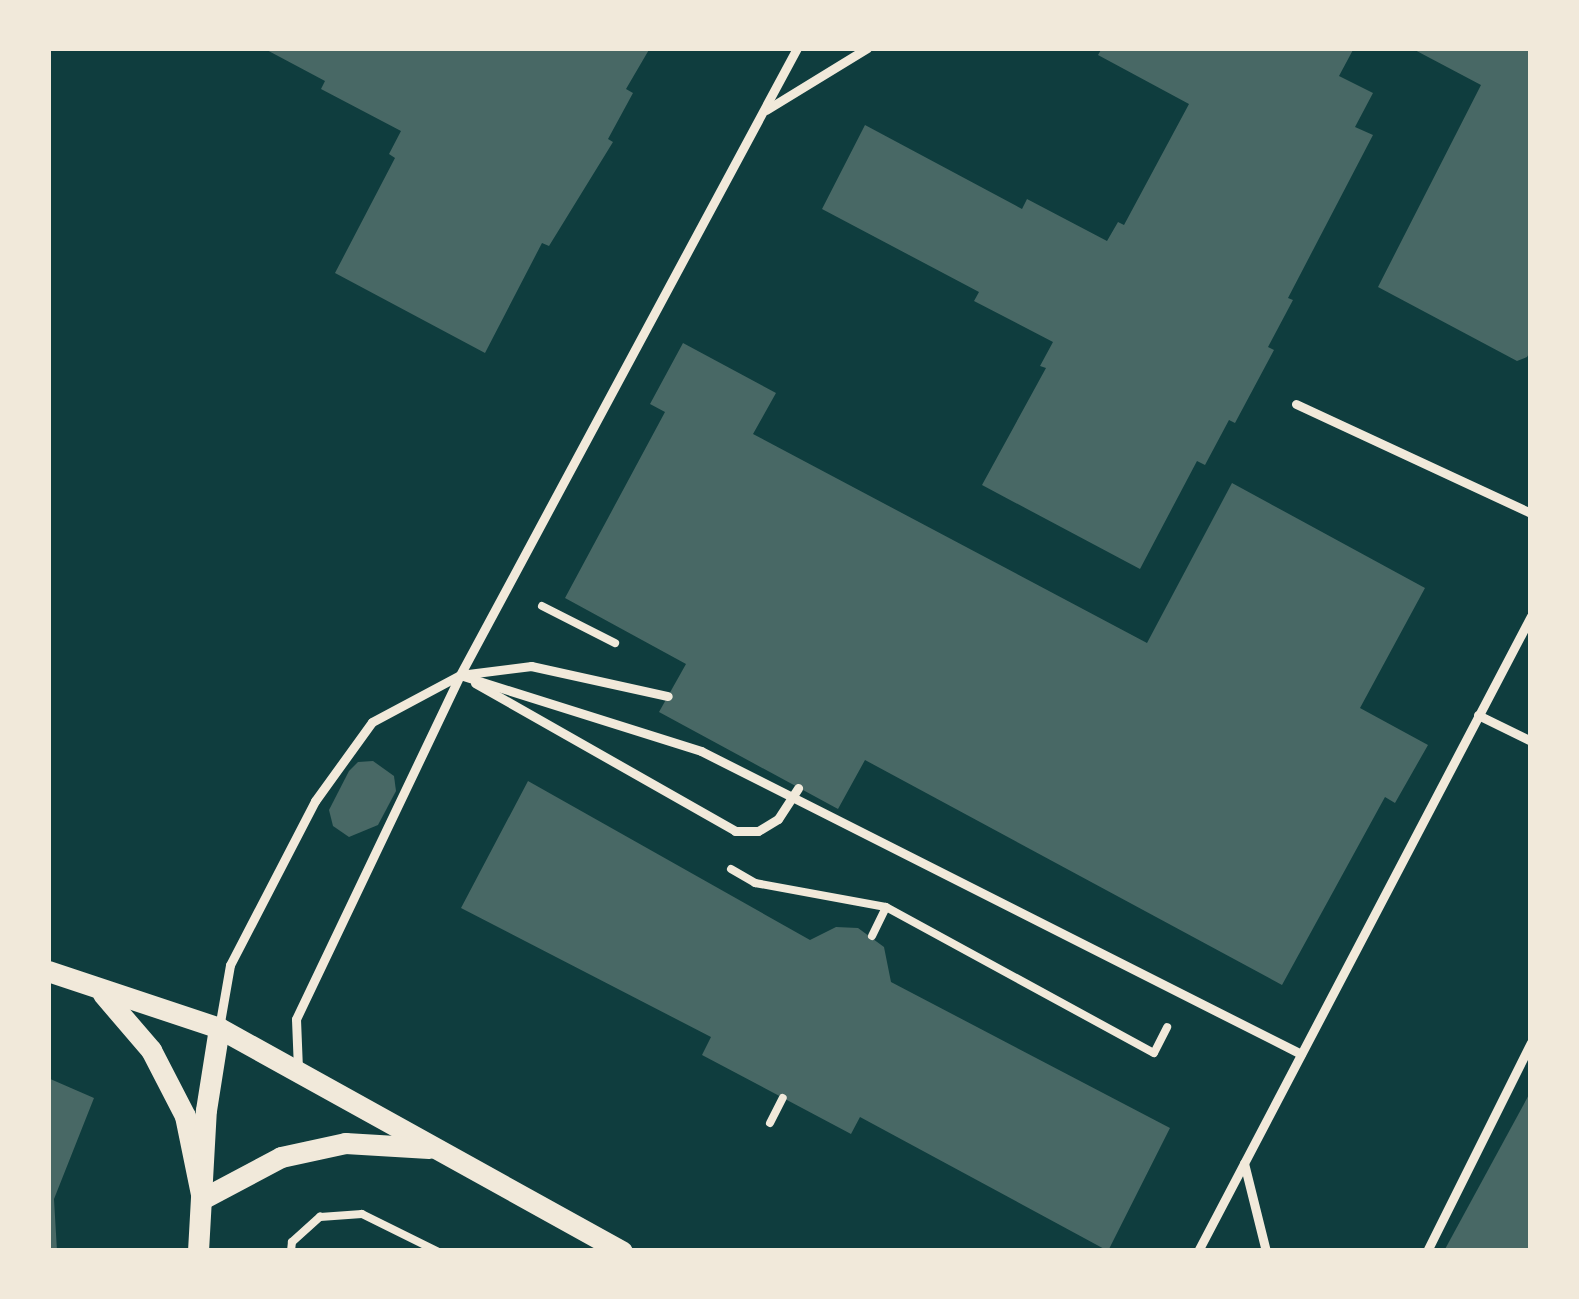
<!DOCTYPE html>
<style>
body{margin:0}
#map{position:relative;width:1579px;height:1299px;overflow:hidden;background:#0f3d3e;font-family:"Sofia Sans Condensed",sans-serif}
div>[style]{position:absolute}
.building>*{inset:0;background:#486865}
.path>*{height:8px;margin:-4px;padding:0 4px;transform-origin:4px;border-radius:4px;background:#f1e9da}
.service>*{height:9px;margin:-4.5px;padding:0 4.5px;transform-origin:4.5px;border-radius:4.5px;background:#f1e9da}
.tertiary>*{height:21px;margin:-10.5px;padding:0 10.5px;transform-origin:10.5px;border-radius:10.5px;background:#f1e9da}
span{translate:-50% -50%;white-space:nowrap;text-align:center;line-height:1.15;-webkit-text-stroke:10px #f1e9da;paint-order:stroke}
.frame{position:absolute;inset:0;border:51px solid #f1e9da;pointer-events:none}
</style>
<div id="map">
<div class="building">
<div style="clip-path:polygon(263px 48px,650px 48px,626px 89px,633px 93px,608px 139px,613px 142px,549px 246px,542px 243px,485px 353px,335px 273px,395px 158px,389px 154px,401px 131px,321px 89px,325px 81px)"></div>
<div style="clip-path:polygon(1102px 48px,1354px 48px,1339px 76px,1373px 93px,1355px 127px,1373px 135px,1288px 298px,1293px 300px,1268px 347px,1274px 350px,1235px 423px,1229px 420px,1205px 465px,1197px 461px,1140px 569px,982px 485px,1046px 368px,1040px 366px,1053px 342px,974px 301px,979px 292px,822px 209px,865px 125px,1022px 209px,1027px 199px,1107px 241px,1118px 222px,1124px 225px,1189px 104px,1098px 55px)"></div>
<div style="clip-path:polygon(1411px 48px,1531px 48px,1531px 350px,1527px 357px,1517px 361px,1378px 287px,1481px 85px)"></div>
<div style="clip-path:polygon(683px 343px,776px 393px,753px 434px,1147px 643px,1232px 483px,1425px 588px,1360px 708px,1428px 745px,1395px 803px,1385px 797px,1282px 985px,865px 760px,838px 809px,659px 712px,686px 664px,565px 598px,665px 412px,650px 404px)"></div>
<div style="clip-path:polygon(373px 761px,394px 776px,396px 791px,378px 825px,349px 837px,333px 826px,329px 810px,349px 771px,358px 762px)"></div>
<div style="clip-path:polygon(528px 781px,810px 940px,836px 927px,858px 928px,884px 947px,891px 982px,1170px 1128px,1108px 1251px,860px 1117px,851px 1134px,702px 1055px,711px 1037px,461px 908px)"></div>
<div style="clip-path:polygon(48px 1078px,94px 1098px,54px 1199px,57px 1251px,48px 1251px)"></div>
<div style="clip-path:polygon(1531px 1091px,1531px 1251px,1444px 1251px)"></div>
</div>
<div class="path">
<div style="left:542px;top:606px;width:82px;rotate:26.9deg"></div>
<div style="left:731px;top:869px;width:28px;rotate:30deg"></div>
<div style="left:755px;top:883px;width:133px;rotate:10.4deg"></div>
<div style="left:886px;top:907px;width:305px;rotate:28.6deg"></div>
<div style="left:1154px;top:1053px;width:29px;rotate:-63deg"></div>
<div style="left:872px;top:936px;width:32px;rotate:-64deg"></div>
<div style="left:770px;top:1123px;width:28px;rotate:-63deg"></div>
<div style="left:291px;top:1251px;width:9px;rotate:-84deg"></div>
<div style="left:292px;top:1242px;width:38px;rotate:-42deg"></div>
<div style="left:320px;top:1217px;width:42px;rotate:-4.1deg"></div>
<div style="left:362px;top:1214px;width:84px;rotate:26.3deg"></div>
</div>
<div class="service">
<div style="left:766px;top:110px;width:119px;rotate:-31.5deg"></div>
<div style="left:1296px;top:404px;width:259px;rotate:24.9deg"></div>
<div style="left:460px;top:675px;width:253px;rotate:17.5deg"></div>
<div style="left:701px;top:751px;width:672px;rotate:26.79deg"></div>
<div style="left:475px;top:683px;width:299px;rotate:29.6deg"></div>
<div style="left:735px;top:831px;width:23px"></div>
<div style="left:758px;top:831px;width:23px;rotate:-31deg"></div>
<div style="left:778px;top:819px;width:37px;rotate:-57deg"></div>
<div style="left:1478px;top:715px;width:59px;rotate:26.1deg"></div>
<div style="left:219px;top:1028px;width:64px;rotate:-80.1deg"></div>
<div style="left:230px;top:965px;width:185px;rotate:-62.6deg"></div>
<div style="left:315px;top:801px;width:97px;rotate:-54.2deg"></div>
<div style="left:372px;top:722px;width:100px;rotate:-28.1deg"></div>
<div style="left:460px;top:675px;width:72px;rotate:-7.2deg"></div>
<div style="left:531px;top:666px;width:140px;rotate:12.4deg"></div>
<div style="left:298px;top:1069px;width:50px;rotate:-92.3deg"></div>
<div style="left:296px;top:1019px;width:381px;rotate:-64.5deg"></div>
<div style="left:460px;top:675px;width:712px;rotate:-61.74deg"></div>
<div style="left:1244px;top:1163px;width:91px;rotate:76deg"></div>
<div style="left:1198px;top:1251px;width:717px;rotate:-62.33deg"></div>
<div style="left:1427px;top:1251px;width:233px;rotate:-63.5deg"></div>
</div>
<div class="tertiary">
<div style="left:48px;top:971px;width:180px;rotate:18.4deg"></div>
<div style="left:219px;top:1028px;width:461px;rotate:29deg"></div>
<div style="left:103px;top:994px;width:74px;rotate:49.4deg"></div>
<div style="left:151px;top:1050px;width:74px;rotate:62.7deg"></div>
<div style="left:185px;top:1116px;width:85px;rotate:78.4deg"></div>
<div style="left:202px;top:1199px;width:89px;rotate:-28deg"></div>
<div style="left:281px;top:1157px;width:66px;rotate:-12.3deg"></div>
<div style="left:345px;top:1143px;width:84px;rotate:3.4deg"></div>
<div style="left:198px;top:1251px;width:141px;rotate:-86.8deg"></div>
<div style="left:206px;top:1110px;width:83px;rotate:-81deg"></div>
</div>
<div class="frame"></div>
</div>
